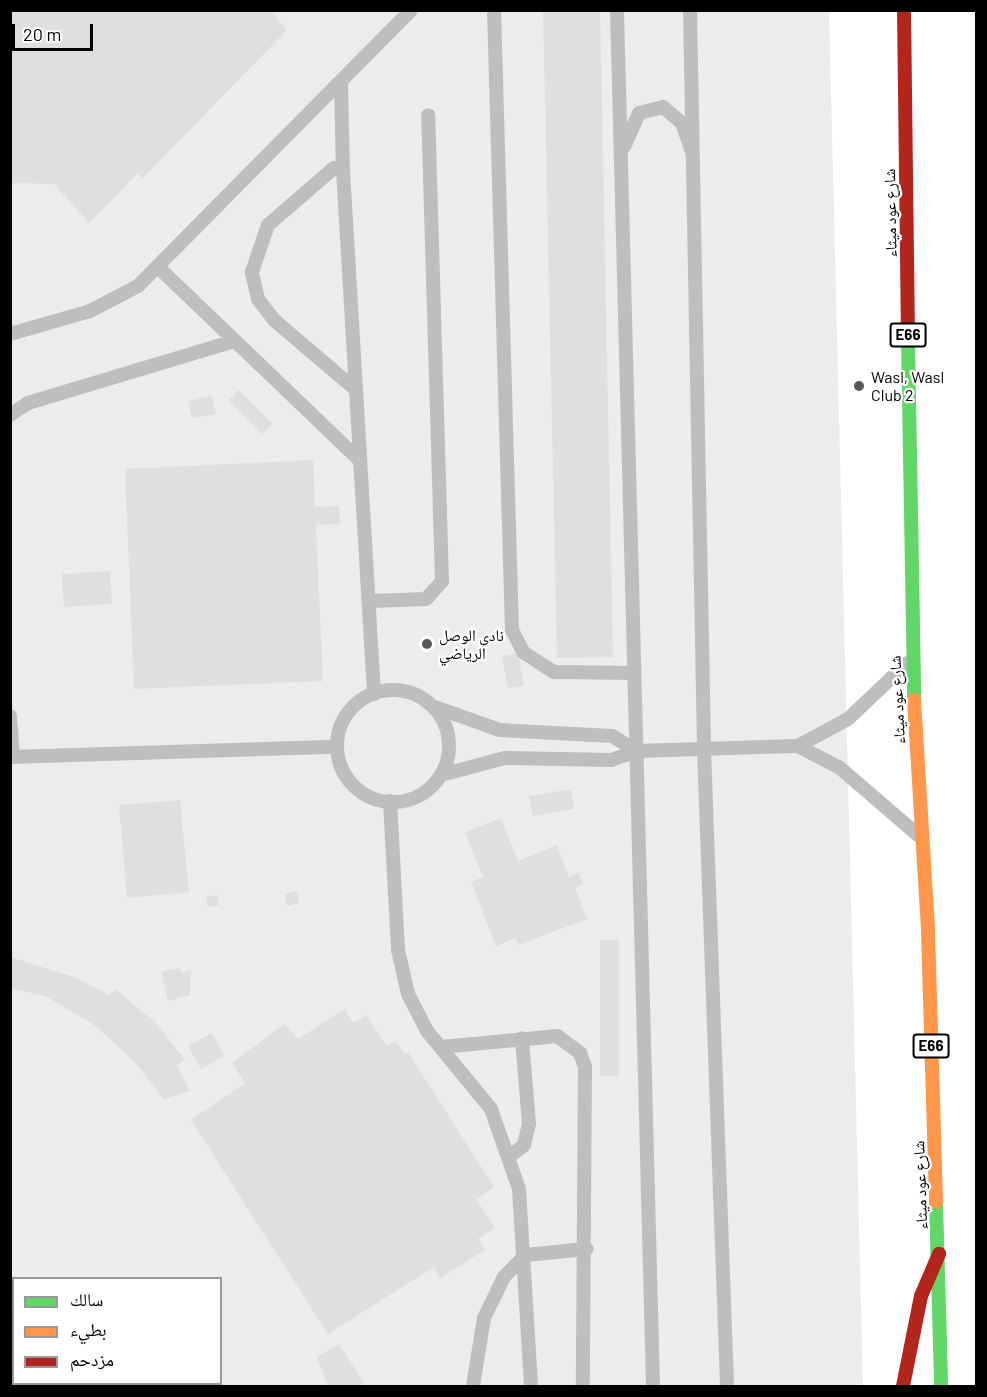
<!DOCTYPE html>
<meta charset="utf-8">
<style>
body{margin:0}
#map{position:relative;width:987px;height:1397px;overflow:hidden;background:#fff;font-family:Barlow,"Noto Naskh Arabic",sans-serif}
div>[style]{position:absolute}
.green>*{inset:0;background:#ececec}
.building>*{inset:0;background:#dfdfdf}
.lane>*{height:14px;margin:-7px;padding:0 7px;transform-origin:7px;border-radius:7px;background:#bebebe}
.lane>.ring{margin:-7px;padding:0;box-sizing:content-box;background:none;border:14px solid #bebebe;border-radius:50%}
.fast>*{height:14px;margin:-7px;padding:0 7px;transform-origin:7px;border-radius:7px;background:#63d668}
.slow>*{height:14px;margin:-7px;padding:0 7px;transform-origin:7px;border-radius:7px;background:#ff974d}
.jam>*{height:14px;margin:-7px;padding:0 7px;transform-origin:7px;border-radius:7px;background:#b3261e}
.dots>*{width:16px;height:16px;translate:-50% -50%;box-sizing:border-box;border:3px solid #fff;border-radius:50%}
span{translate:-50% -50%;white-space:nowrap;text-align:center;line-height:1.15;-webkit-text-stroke:4.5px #fff;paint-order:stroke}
.shield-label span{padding:2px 4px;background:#fff;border:2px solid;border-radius:4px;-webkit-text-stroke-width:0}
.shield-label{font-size:15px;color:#000;font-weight:700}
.street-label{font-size:16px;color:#000}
.poi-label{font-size:16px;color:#000}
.left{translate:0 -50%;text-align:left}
.frame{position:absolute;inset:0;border:12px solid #000;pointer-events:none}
.legend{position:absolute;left:12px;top:1277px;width:210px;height:108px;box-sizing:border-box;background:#fff;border:2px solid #999;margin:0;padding:8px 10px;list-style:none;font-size:18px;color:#000}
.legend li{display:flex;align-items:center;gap:12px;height:30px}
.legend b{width:30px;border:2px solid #999}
.scale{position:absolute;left:12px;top:24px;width:81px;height:27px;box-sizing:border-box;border:3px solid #000;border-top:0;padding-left:8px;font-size:18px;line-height:21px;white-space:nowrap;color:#000;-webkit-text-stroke:4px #fff;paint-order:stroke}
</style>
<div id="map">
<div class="green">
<div style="clip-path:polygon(evenodd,10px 11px,829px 11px,863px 1386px,11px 1386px,10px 11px,14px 1278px,220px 1278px,220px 1384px,14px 1384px,14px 1278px)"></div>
</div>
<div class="building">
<div style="clip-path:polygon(10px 10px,281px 10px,273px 13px,287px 30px,143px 178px,137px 174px,89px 223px,54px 184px,10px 183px)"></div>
<div style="clip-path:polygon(543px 10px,600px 10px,613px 657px,557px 658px)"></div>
<div style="clip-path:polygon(239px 390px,273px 424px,262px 434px,228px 400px)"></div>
<div style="clip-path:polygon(212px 396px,216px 414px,192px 418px,188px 401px)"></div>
<div style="clip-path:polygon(313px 460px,315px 507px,339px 506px,340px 524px,316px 525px,323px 681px,134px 689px,125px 469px)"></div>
<div style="clip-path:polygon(110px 571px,112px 604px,64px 607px,62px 574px)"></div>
<div style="clip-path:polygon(518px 653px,524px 686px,508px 688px,502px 656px)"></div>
<div style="clip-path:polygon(571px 789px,574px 809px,533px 816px,529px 796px)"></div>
<div style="clip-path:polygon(180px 800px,189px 892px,127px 898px,119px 805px)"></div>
<div style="clip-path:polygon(501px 818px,518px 861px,557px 845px,569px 877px,579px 873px,583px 884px,575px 888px,587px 919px,518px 945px,516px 938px,496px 946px,471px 882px,483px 877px,465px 832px)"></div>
<div style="clip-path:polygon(297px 891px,299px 903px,287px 906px,285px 894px)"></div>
<div style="clip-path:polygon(217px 895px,219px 905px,208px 907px,206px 897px)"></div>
<div style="clip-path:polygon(600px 940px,619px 940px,619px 1076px,600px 1076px)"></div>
<div style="clip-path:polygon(10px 957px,74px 977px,109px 995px,115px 989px,156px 1023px,185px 1060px,177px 1065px,190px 1091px,164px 1099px,133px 1060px,93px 1024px,45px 996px,10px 988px)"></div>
<div style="clip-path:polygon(180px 968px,182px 973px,191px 970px,190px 995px,168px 1001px,161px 972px)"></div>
<div style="clip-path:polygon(345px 1009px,353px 1023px,366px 1015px,387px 1046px,396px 1040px,404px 1054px,408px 1052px,494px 1187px,476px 1199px,495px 1228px,478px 1239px,485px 1250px,440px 1278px,434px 1267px,328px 1334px,191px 1120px,245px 1083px,232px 1063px,285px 1024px,298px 1039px)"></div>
<div style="clip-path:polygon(212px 1033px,224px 1056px,201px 1069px,188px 1046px)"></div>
<div style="clip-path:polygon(339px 1344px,366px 1386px,328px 1386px,317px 1357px)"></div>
</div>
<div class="lane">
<div style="left:494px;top:10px;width:620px;rotate:88.34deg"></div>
<div style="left:512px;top:630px;width:25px;rotate:63deg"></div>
<div style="left:523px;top:652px;width:37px;rotate:33deg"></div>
<div style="left:554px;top:672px;width:80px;rotate:0.7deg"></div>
<div style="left:617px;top:10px;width:1376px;rotate:88.5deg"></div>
<div style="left:690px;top:10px;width:739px;rotate:88.91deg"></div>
<div style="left:704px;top:749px;width:637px;rotate:87.93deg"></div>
<div style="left:341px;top:85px;width:85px;rotate:88.7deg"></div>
<div style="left:624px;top:147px;width:37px;rotate:-66deg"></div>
<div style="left:639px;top:113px;width:25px;rotate:-14deg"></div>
<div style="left:663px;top:107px;width:25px;rotate:40deg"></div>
<div style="left:682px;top:123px;width:28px;rotate:71deg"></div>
<div style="left:158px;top:267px;width:280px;rotate:43.8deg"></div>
<div style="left:10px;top:334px;width:83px;rotate:-16deg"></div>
<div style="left:90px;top:311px;width:54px;rotate:-27.5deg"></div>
<div style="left:138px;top:286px;width:388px;rotate:-45.3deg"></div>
<div style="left:355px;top:389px;width:105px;rotate:-139.6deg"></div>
<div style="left:275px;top:321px;width:28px;rotate:-128deg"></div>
<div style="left:258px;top:299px;width:28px;rotate:-103deg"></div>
<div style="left:252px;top:272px;width:50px;rotate:-71.2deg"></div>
<div style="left:268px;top:225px;width:87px;rotate:-40.8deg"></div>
<div style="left:334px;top:168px;width:9px;rotate:13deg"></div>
<div style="left:343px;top:170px;width:525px;rotate:86.61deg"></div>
<div style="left:10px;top:415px;width:22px;rotate:-34deg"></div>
<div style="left:28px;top:403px;width:212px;rotate:-16.7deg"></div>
<div style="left:370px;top:601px;width:56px;rotate:-2deg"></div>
<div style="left:426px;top:599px;width:24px;rotate:-48deg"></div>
<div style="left:442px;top:581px;width:466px;rotate:-91.7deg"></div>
<div class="ring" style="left:337px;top:690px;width:98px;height:98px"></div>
<div style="left:435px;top:707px;width:69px;rotate:19.5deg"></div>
<div style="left:500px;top:730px;width:112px;rotate:3.1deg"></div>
<div style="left:612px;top:736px;width:29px;rotate:31deg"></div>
<div style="left:10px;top:716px;width:41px;rotate:85.8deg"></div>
<div style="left:798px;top:746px;width:47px;rotate:27.6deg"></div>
<div style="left:840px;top:768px;width:103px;rotate:40.7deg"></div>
<div style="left:10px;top:757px;width:327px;rotate:-1.8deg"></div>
<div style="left:441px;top:775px;width:66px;rotate:-14.9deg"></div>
<div style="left:505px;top:758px;width:106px;rotate:1.1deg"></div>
<div style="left:611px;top:760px;width:28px;rotate:-19deg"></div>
<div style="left:637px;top:751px;width:161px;rotate:-1.8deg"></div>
<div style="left:798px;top:746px;width:57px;rotate:-28.4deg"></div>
<div style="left:848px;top:719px;width:81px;rotate:-43.5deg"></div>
<div style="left:390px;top:801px;width:149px;rotate:86.9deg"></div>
<div style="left:398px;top:950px;width:45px;rotate:77.2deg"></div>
<div style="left:408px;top:994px;width:42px;rotate:62.8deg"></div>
<div style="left:427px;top:1031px;width:101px;rotate:50.6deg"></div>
<div style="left:491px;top:1109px;width:85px;rotate:70.7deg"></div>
<div style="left:519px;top:1189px;width:197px;rotate:86.5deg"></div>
<div style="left:441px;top:1047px;width:117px;rotate:-5.4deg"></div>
<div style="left:557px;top:1036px;width:29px;rotate:36deg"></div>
<div style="left:580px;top:1053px;width:15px;rotate:70deg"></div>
<div style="left:585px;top:1067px;width:319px;rotate:90.4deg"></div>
<div style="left:510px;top:1156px;width:18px;rotate:-38deg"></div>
<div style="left:524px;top:1145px;width:22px;rotate:-77deg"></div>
<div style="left:529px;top:1124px;width:86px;rotate:-94.7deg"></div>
<div style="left:473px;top:1386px;width:69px;rotate:-80.8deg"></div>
<div style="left:484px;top:1318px;width:46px;rotate:-64deg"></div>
<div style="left:504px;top:1277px;width:30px;rotate:-46deg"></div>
<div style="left:525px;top:1255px;width:62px;rotate:-5.5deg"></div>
</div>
<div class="fast">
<div style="left:908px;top:340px;width:360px;rotate:89deg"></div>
<div style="left:936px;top:1202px;width:184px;rotate:88.4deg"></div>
</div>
<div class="slow">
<div style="left:914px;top:700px;width:231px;rotate:86.5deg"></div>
<div style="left:928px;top:931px;width:271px;rotate:88.3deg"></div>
</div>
<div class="jam">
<div style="left:904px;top:10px;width:330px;rotate:89.3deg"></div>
<div style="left:903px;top:1386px;width:92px;rotate:-78.7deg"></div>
<div style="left:921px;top:1296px;width:46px;rotate:-66.8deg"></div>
</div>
<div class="dots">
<div style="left:859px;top:386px;background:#595959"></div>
<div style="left:427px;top:644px;background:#595959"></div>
</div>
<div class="shield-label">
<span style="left:908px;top:335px">E66</span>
<span style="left:931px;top:1046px">E66</span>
</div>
<div class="street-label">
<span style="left:890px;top:213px;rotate:-91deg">شارع عود ميثاء</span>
<span style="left:897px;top:700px;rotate:-93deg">شارع عود ميثاء</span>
<span style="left:920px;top:1185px;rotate:-92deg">شارع عود ميثاء</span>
</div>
<div class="poi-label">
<span class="left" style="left:871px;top:386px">Wasl, Wasl<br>Club 2</span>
<span class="left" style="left:439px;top:644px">نادي الوصل<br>الرياضي</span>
</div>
<div class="frame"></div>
<ul class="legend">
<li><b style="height:8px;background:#63d668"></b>سالك</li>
<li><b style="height:8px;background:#ff974d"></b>بطيء</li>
<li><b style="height:8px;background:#b3261e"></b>مزدحم</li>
</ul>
<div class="scale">20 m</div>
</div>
